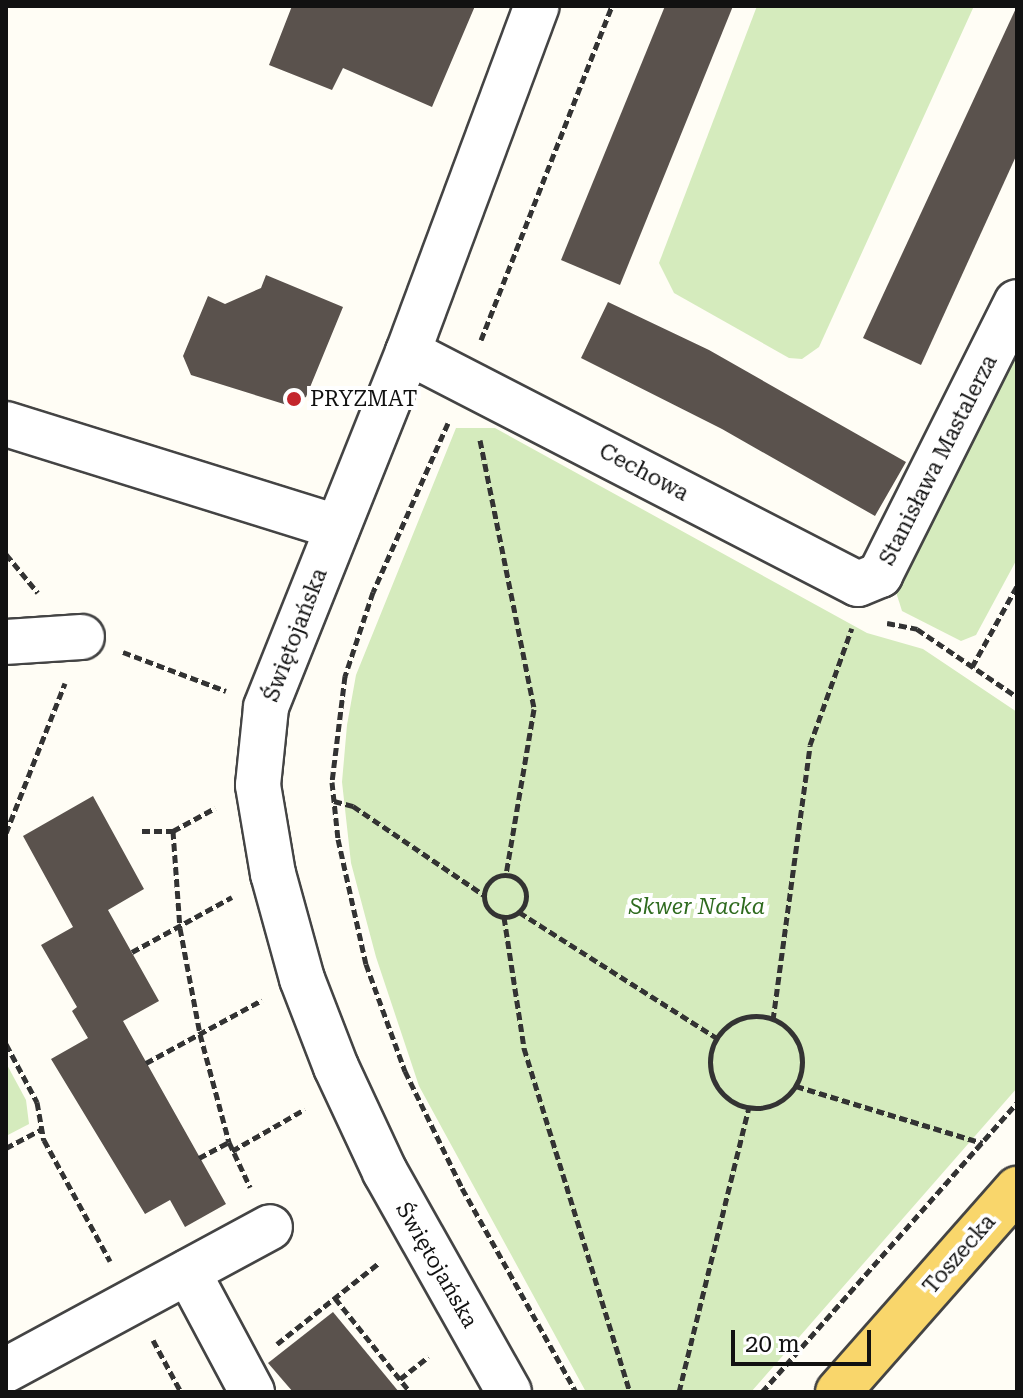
<!DOCTYPE html>
<meta charset="utf-8">
<style>
body{margin:0}
#map{position:relative;width:1023px;height:1398px;overflow:hidden;background:#fffdf5;font-family:"Roboto Serif",serif}
div>[style]{position:absolute}
.green>*{inset:0;background:#d5ebbd}
.building>*{inset:0;background:#5a524d}
.path>*{height:5px;margin-top:-2.5px;transform-origin:0;background:repeating-linear-gradient(90deg,#333 0 8px,transparent 0 12px)}
.path>.ring{margin:-2.5px;padding:0;box-sizing:content-box;background:none;border:5px solid #333;border-radius:50%}
.roads{filter:drop-shadow(2px 0 #444) drop-shadow(-2px 0 #444) drop-shadow(0 2px #444) drop-shadow(0 -2px #444)}
.minor>*{height:44px;margin:-22px;padding:0 22px;transform-origin:22px;border-radius:22px;background:#fff}
.major>*{height:44px;margin:-22px;padding:0 22px;transform-origin:22px;border-radius:22px;background:#f9d66b}
.dots>*{width:22px;height:22px;translate:-50% -50%;box-sizing:border-box;border:4px solid #fff;border-radius:50%}
span{translate:-50% -50%;white-space:nowrap;text-align:center;line-height:1.15;-webkit-text-stroke:8px #fff;paint-order:stroke}
.poi-label{font-size:22px;color:#111}
.left{translate:0 -50%;text-align:left}
.street-label{font-size:22px;color:#111}
.park-label{font-size:22px;color:#2f6b1f;font-style:italic}
.frame{position:absolute;inset:0;border:8px solid #111;pointer-events:none}
.scale{position:absolute;left:731px;top:1330px;width:140px;height:36px;box-sizing:border-box;border:4px solid #111;border-top:0;padding-left:10px;font-size:24px;line-height:28px;white-space:nowrap;color:#111;-webkit-text-stroke:6px #fff;paint-order:stroke}
</style>
<div id="map">
<div class="green">
<div style="clip-path:polygon(757px 6px,974px 6px,819px 347px,802px 359px,789px 358px,674px 293px,659px 263px)"></div>
<div style="clip-path:polygon(1017px 350px,1017px 559px,976px 635px,961px 641px,902px 611px,896px 592px)"></div>
<div style="clip-path:polygon(456px 428px,495px 428px,867px 633px,923px 649px,1017px 712px,1017px 1088px,751px 1392px,586px 1392px,419px 1086px,376px 957px,351px 863px,342px 782px,347px 725px,356px 675px)"></div>
<div style="clip-path:polygon(6px 1063px,26px 1100px,29px 1124px,6px 1136px)"></div>
</div>
<div class="building">
<div style="clip-path:polygon(292px 6px,475px 6px,432px 107px,343px 68px,332px 90px,269px 65px)"></div>
<div style="clip-path:polygon(665px 6px,733px 6px,620px 285px,561px 260px)"></div>
<div style="clip-path:polygon(1017px 6px,1017px 154px,921px 365px,863px 338px)"></div>
<div style="clip-path:polygon(266px 275px,343px 307px,306px 397px,287px 405px,191px 375px,183px 356px,208px 296px,225px 304px,261px 288px)"></div>
<div style="clip-path:polygon(608px 302px,709px 350px,906px 462px,875px 516px,722px 429px,581px 358px)"></div>
<div style="clip-path:polygon(93px 796px,144px 889px,108px 910px,159px 1001px,123px 1021px,226px 1204px,185px 1227px,170px 1200px,145px 1214px,51px 1059px,88px 1038px,72px 1011px,77px 1007px,41px 945px,73px 927px,23px 836px)"></div>
<div style="clip-path:polygon(333px 1312px,399px 1392px,293px 1392px,268px 1363px)"></div>
</div>
<div class="path">
<div style="left:481px;top:340px;width:359px;rotate:-68.6deg"></div>
<div style="left:448px;top:423px;width:185px;rotate:113.9deg"></div>
<div style="left:373px;top:592px;width:89px;rotate:108.4deg"></div>
<div style="left:345px;top:676px;width:107px;rotate:97deg"></div>
<div style="left:332px;top:782px;width:57px;rotate:84deg"></div>
<div style="left:338px;top:839px;width:128px;rotate:77.4deg"></div>
<div style="left:366px;top:964px;width:114px;rotate:70deg"></div>
<div style="left:405px;top:1071px;width:130px;rotate:64deg"></div>
<div style="left:462px;top:1188px;width:234px;rotate:60.8deg"></div>
<div style="left:480px;top:440px;width:274px;rotate:78.6deg"></div>
<div style="left:534px;top:709px;width:168px;rotate:99.6deg"></div>
<div style="left:6px;top:554px;width:50px;rotate:50.6deg"></div>
<div style="left:887px;top:623px;width:31px;rotate:11deg"></div>
<div style="left:917px;top:629px;width:121px;rotate:34.2deg"></div>
<div style="left:123px;top:652px;width:110px;rotate:20.7deg"></div>
<div style="left:972px;top:667px;width:93px;rotate:-60.9deg"></div>
<div style="left:334px;top:801px;width:20px;rotate:15deg"></div>
<div style="left:353px;top:806px;width:158px;rotate:34.2deg"></div>
<div style="left:142px;top:831px;width:31px"></div>
<div style="left:173px;top:831px;width:48px;rotate:-28.7deg"></div>
<div style="left:173px;top:831px;width:97px;rotate:85.9deg"></div>
<div style="left:180px;top:928px;width:108px;rotate:79.3deg"></div>
<div style="left:200px;top:1034px;width:112px;rotate:75deg"></div>
<div style="left:229px;top:1142px;width:50px;rotate:65deg"></div>
<div style="left:6px;top:833px;width:161px;rotate:-68.5deg"></div>
<div class="ring" style="left:484px;top:875px;width:37px;height:37px"></div>
<div style="left:519px;top:912px;width:235px;rotate:32.5deg"></div>
<div style="left:504px;top:917px;width:133px;rotate:81.3deg"></div>
<div style="left:524px;top:1048px;width:360px;rotate:72.9deg"></div>
<div style="left:132px;top:952px;width:114px;rotate:-28.8deg"></div>
<div class="ring" style="left:710px;top:1016px;width:87px;height:87px"></div>
<div style="left:773px;top:1020px;width:277px;rotate:-82.3deg"></div>
<div style="left:810px;top:745px;width:124px;rotate:-70.3deg"></div>
<div style="left:6px;top:1044px;width:66px;rotate:61.9deg"></div>
<div style="left:37px;top:1102px;width:39px;rotate:80deg"></div>
<div style="left:44px;top:1140px;width:138px;rotate:61.4deg"></div>
<div style="left:146px;top:1063px;width:132px;rotate:-28.5deg"></div>
<div style="left:796px;top:1086px;width:195px;rotate:17deg"></div>
<div style="left:6px;top:1148px;width:41px;rotate:-27.8deg"></div>
<div style="left:232px;top:1151px;width:84px;rotate:-29.9deg"></div>
<div style="left:199px;top:1158px;width:34px;rotate:-28deg"></div>
<div style="left:335px;top:1298px;width:120px;rotate:51.4deg"></div>
<div style="left:153px;top:1340px;width:59px;rotate:61.7deg"></div>
<div style="left:277px;top:1344px;width:130px;rotate:-38.5deg"></div>
<div style="left:400px;top:1379px;width:36px;rotate:-38deg"></div>
<div style="left:679px;top:1392px;width:292px;rotate:-76.2deg"></div>
<div style="left:762px;top:1392px;width:385px;rotate:-48.6deg"></div>
</div>
<div class="roads">
<div class="minor">
<div style="left:408px;top:352px;width:506px;rotate:27.27deg"></div>
<div style="left:858px;top:584px;width:24px;rotate:-22deg"></div>
<div style="left:880px;top:575px;width:305px;rotate:-63.4deg"></div>
<div style="left:6px;top:424px;width:347px;rotate:17.3deg"></div>
<div style="left:6px;top:642px;width:76px;rotate:-3.8deg"></div>
<div style="left:188px;top:1272px;width:136px;rotate:61.9deg"></div>
<div style="left:6px;top:1370px;width:300px;rotate:-28.4deg"></div>
<div style="left:509px;top:1392px;width:253px;rotate:-119.4deg"></div>
<div style="left:385px;top:1172px;width:116px;rotate:-115deg"></div>
<div style="left:336px;top:1067px;width:94px;rotate:-111.1deg"></div>
<div style="left:302px;top:979px;width:109px;rotate:-105.4deg"></div>
<div style="left:273px;top:874px;width:90px;rotate:-99.6deg"></div>
<div style="left:258px;top:785px;width:78px;rotate:-84.1deg"></div>
<div style="left:266px;top:707px;width:382px;rotate:-68.2deg"></div>
<div style="left:408px;top:352px;width:369px;rotate:-69.6deg"></div>
</div>
<div class="major">
<div style="left:838px;top:1392px;width:271px;rotate:-48.6deg"></div>
</div>
</div>
<div class="dots">
<div style="left:294px;top:399px;background:#c4262e"></div>
</div>
<div class="poi-label">
<span class="left" style="left:310px;top:399px">PRYZMAT</span>
</div>
<div class="street-label">
<span style="left:938px;top:460px;rotate:-63deg">Stanisława Mastalerza</span>
<span style="left:644px;top:472px;rotate:28deg">Cechowa</span>
<span style="left:295px;top:635px;rotate:-69deg">Świętojańska</span>
<span style="left:959px;top:1254px;rotate:-49deg">Toszecka</span>
<span style="left:437px;top:1265px;rotate:60deg">Świętojańska</span>
</div>
<div class="park-label">
<span style="left:697px;top:907px">Skwer Nacka</span>
</div>
<div class="frame"></div>
<div class="scale">20 m</div>
</div>
